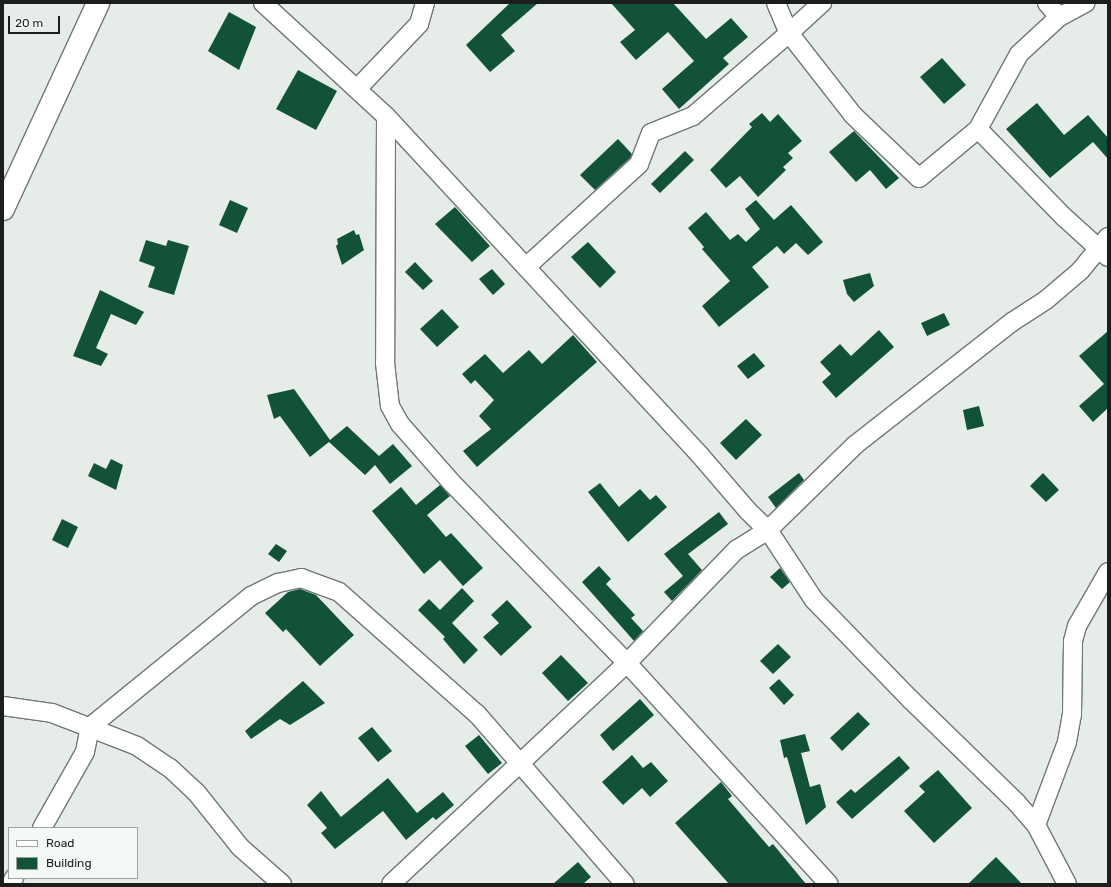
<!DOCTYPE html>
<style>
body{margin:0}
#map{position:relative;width:1111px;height:887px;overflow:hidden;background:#e6ede9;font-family:Rubik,sans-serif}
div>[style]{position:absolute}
.building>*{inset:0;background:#125239}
.roads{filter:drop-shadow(1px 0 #717774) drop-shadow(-1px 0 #717774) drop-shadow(0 1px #717774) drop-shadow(0 -1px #717774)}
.minor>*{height:18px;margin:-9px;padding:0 9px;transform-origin:9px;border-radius:9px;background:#fff}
.tertiary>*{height:22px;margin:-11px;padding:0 11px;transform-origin:11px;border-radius:11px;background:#fff}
span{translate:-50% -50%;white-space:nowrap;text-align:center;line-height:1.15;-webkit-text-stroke:4px #f3faf6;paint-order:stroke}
.frame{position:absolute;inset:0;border:4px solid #1b1e1d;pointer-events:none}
.legend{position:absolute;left:8px;top:827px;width:130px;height:52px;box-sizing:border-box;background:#f3faf6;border:1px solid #9da29f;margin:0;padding:5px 7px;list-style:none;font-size:12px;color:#1b1e1d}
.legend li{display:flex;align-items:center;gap:8px;height:20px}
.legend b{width:20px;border:1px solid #9da29f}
.scale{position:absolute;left:8px;top:16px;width:52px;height:18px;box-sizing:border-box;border:2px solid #1b1e1d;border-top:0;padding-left:5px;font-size:12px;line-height:14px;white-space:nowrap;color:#1b1e1d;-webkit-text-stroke:3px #f3faf6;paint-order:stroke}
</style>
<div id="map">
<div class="building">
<div style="clip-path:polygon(510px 3px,538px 3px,501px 35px,515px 51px,490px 72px,466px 45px)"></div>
<div style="clip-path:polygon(611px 3px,673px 3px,706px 39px,731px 18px,748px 37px,723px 58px,729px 64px,679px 109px,662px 89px,694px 61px,668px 32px,636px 60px,620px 42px,635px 30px)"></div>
<div style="clip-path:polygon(229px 12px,256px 27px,239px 70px,208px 51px)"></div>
<div style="clip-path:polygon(942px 58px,966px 85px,944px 104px,920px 77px)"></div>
<div style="clip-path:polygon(298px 70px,337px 91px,316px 130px,276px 109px)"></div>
<div style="clip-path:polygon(1037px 103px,1064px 135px,1088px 115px,1108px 138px,1108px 159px,1093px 142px,1050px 178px,1006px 129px)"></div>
<div style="clip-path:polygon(762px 113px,770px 122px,778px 114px,802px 141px,788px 153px,793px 158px,783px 167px,786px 170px,758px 197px,740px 176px,726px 188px,710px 170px,752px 127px,749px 124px)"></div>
<div style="clip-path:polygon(854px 131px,899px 178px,886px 189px,870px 170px,856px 182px,829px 152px)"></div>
<div style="clip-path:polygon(618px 139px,632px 154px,630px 158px,595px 190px,580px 175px)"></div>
<div style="clip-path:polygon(685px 151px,694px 160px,660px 193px,651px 184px)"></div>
<div style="clip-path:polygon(230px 200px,248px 208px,237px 233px,219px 225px)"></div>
<div style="clip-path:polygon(756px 200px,774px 220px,791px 205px,823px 242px,808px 255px,796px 243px,784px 254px,777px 246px,752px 267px,769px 287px,719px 327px,702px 306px,730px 281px,702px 249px,704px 247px,688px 228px,706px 212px,730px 240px,738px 234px,746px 242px,760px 229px,745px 209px)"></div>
<div style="clip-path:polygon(455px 207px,490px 246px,472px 262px,435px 224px)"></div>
<div style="clip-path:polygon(354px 230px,356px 235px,359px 234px,364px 250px,342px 265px,336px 246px,338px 244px,337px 239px)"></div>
<div style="clip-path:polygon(146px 240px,166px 246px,168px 240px,189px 246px,174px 295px,148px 287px,155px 267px,139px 261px)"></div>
<div style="clip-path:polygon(588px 242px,616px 272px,600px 288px,571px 257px)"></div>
<div style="clip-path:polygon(415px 262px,433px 281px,423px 290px,405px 272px)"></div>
<div style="clip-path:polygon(492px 269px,505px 284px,493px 295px,479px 279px)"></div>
<div style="clip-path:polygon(870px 273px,874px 286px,854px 302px,847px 294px,843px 280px)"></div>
<div style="clip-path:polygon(100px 290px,144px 312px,136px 325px,111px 314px,96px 348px,108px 354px,101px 366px,73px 356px)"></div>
<div style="clip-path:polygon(442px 309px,459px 327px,437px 347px,420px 329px)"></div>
<div style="clip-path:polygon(944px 313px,950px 325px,927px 336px,921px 323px)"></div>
<div style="clip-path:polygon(879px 330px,894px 347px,836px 398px,822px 382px,831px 374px,820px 362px,840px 344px,851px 356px)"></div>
<div style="clip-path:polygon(1108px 331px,1108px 408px,1093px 422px,1079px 406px,1104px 384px,1079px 356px)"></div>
<div style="clip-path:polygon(573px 335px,597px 362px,477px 467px,463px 451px,491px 429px,479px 416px,494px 400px,475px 380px,471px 384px,462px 374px,485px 354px,503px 373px,529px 350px,542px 364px)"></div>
<div style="clip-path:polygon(754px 353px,765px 366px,748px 379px,737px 366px)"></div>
<div style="clip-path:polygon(294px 389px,330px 440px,347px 426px,379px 456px,393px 444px,412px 466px,390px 484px,375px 465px,365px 475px,329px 442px,310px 457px,280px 416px,274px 419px,267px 395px)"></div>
<div style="clip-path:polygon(979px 406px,984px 426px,967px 430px,963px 410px)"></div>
<div style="clip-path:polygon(746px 419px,762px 435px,736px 460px,720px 443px)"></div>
<div style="clip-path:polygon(111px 459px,123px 465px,116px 490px,88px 476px,94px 463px,106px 469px)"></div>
<div style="clip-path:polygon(799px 473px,804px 480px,776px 508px,768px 497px)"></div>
<div style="clip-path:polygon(1043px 473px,1059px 490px,1046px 502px,1030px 486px)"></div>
<div style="clip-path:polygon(600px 483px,619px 507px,640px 489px,650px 500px,656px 495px,667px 507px,628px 542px,588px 492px)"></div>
<div style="clip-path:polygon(440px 485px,450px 496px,427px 515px,446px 537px,451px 533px,483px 568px,463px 586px,440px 560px,424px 574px,372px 511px,401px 487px,416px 505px)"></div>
<div style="clip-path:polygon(719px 512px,728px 524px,688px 554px,702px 570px,672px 601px,664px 592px,683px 576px,664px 554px)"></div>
<div style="clip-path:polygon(62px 519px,78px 527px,68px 548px,52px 540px)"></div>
<div style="clip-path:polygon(276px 544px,287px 551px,279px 562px,268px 554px)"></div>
<div style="clip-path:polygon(599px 566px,611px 579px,606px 584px,635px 615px,631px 618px,643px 631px,634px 641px,582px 582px)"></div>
<div style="clip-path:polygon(780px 568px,790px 582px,782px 589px,770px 577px)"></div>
<div style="clip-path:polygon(462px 588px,474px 601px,452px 623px,478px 650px,464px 664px,443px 639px,445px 637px,418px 610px,429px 599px,440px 610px)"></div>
<div style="clip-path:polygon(300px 589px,316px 595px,354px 635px,320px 666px,286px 629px,283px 632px,265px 613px,288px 592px)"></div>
<div style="clip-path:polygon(507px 600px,532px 627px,501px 656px,483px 637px,499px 623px,491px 615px)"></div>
<div style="clip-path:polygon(778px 644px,791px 657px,773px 674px,760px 661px)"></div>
<div style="clip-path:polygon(561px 655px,588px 683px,568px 701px,542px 673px)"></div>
<div style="clip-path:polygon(779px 679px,794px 695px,784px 705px,769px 688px)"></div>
<div style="clip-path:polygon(303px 681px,325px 703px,290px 725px,280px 719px,251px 739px,245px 731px)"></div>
<div style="clip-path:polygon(640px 699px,654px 715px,613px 751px,600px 735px)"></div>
<div style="clip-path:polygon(858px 712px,870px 724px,842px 751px,830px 738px)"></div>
<div style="clip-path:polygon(372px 727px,392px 751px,378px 762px,358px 738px)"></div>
<div style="clip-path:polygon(805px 734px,810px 751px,801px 753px,810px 787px,820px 784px,826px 807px,806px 825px,787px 757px,784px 758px,780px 740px)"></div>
<div style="clip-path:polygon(479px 735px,502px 763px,488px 774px,465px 746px)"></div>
<div style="clip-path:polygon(632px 755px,643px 768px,651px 762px,668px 781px,650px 797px,642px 788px,623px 805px,602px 782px)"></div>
<div style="clip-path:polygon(899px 756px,910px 768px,852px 819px,836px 802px,851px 789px,855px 793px)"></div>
<div style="clip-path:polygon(938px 770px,972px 808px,934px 843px,904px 811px,925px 792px,919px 786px)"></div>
<div style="clip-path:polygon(388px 778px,417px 813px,443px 792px,454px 805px,436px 820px,433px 817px,406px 840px,383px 811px,335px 849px,321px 833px,327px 828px,307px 805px,321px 791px,341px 817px)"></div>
<div style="clip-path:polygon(721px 782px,732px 796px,728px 799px,769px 847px,773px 844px,806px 884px,729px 884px,675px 823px)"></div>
<div style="clip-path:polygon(996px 857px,1022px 884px,968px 884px)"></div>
<div style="clip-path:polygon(578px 862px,591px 877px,583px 884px,553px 884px)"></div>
</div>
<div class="roads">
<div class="minor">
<div style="left:263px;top:3px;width:167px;rotate:42.6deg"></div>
<div style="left:386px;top:116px;width:461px;rotate:47.2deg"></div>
<div style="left:699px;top:454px;width:75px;rotate:49.3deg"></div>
<div style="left:748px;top:511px;width:28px;rotate:44deg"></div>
<div style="left:768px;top:530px;width:36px;rotate:148deg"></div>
<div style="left:737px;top:549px;width:158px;rotate:134deg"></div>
<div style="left:627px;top:663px;width:323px;rotate:136.9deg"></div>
<div style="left:776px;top:3px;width:33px;rotate:67deg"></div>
<div style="left:789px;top:33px;width:45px;rotate:-42.3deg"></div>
<div style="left:1047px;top:3px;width:18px;rotate:49deg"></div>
<div style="left:357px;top:89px;width:90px;rotate:-46.4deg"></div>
<div style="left:419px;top:24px;width:22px;rotate:-74deg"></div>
<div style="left:386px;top:116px;width:247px;rotate:90.2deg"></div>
<div style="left:385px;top:363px;width:43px;rotate:83.4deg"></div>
<div style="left:390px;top:406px;width:21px;rotate:61deg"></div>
<div style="left:400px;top:424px;width:79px;rotate:48.6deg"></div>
<div style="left:452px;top:483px;width:251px;rotate:45.8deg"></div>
<div style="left:627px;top:663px;width:299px;rotate:47.6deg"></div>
<div style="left:978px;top:129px;width:85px;rotate:-61.3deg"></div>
<div style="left:1019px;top:54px;width:54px;rotate:-42.8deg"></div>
<div style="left:1059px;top:17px;width:30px;rotate:-28deg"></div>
<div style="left:526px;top:267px;width:153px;rotate:-42.3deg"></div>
<div style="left:639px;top:164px;width:33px;rotate:-69deg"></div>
<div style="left:651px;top:133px;width:45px;rotate:-22deg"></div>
<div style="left:693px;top:116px;width:127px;rotate:-40.8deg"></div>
<div style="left:789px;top:33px;width:104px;rotate:52deg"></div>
<div style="left:853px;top:115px;width:91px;rotate:43.7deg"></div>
<div style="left:919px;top:178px;width:77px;rotate:-39.7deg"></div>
<div style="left:978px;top:129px;width:124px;rotate:45.7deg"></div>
<div style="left:1065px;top:218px;width:58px;rotate:42.2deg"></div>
<div style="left:3px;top:706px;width:49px;rotate:8.1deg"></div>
<div style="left:52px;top:713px;width:91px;rotate:21.2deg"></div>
<div style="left:137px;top:746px;width:40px;rotate:34deg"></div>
<div style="left:170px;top:768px;width:35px;rotate:43deg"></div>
<div style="left:196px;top:792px;width:70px;rotate:51.3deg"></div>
<div style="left:240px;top:847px;width:56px;rotate:41.4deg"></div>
<div style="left:1036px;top:825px;width:89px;rotate:-69.5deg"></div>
<div style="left:1067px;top:742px;width:27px;rotate:-80deg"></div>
<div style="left:1072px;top:715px;width:74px;rotate:-89.2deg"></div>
<div style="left:1073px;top:641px;width:16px;rotate:-75deg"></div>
<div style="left:1077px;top:626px;width:62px;rotate:-60.1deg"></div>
<div style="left:42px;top:828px;width:87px;rotate:-60.5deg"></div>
<div style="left:85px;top:752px;width:25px;rotate:-79deg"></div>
<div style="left:90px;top:727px;width:208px;rotate:-39.1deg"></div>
<div style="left:251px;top:596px;width:30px;rotate:-26deg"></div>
<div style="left:278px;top:583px;width:24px;rotate:-12deg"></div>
<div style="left:301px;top:578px;width:40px;rotate:20.2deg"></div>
<div style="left:339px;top:592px;width:184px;rotate:41.5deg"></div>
<div style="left:477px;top:714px;width:225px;rotate:49deg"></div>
<div style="left:11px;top:884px;width:7px;rotate:-63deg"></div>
<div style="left:1067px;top:884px;width:67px;rotate:-117.7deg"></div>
<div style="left:1036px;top:825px;width:30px;rotate:-131deg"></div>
<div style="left:1016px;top:802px;width:146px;rotate:-135.8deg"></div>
<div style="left:911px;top:700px;width:139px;rotate:-134.1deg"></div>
<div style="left:814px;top:600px;width:84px;rotate:-123.3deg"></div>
<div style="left:768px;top:530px;width:122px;rotate:-44.3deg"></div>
<div style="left:855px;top:445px;width:199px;rotate:-38.1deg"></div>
<div style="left:1012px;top:322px;width:40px;rotate:-32.9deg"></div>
<div style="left:1046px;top:300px;width:45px;rotate:-40.5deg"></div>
<div style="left:1080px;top:271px;width:44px;rotate:-50.5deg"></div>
</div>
<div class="tertiary">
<div style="left:3px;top:209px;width:227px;rotate:-65.2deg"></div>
</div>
</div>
<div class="frame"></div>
<ul class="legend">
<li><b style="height:5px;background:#fff"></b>Road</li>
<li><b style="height:11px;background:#125239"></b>Building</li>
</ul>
<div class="scale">20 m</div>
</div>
